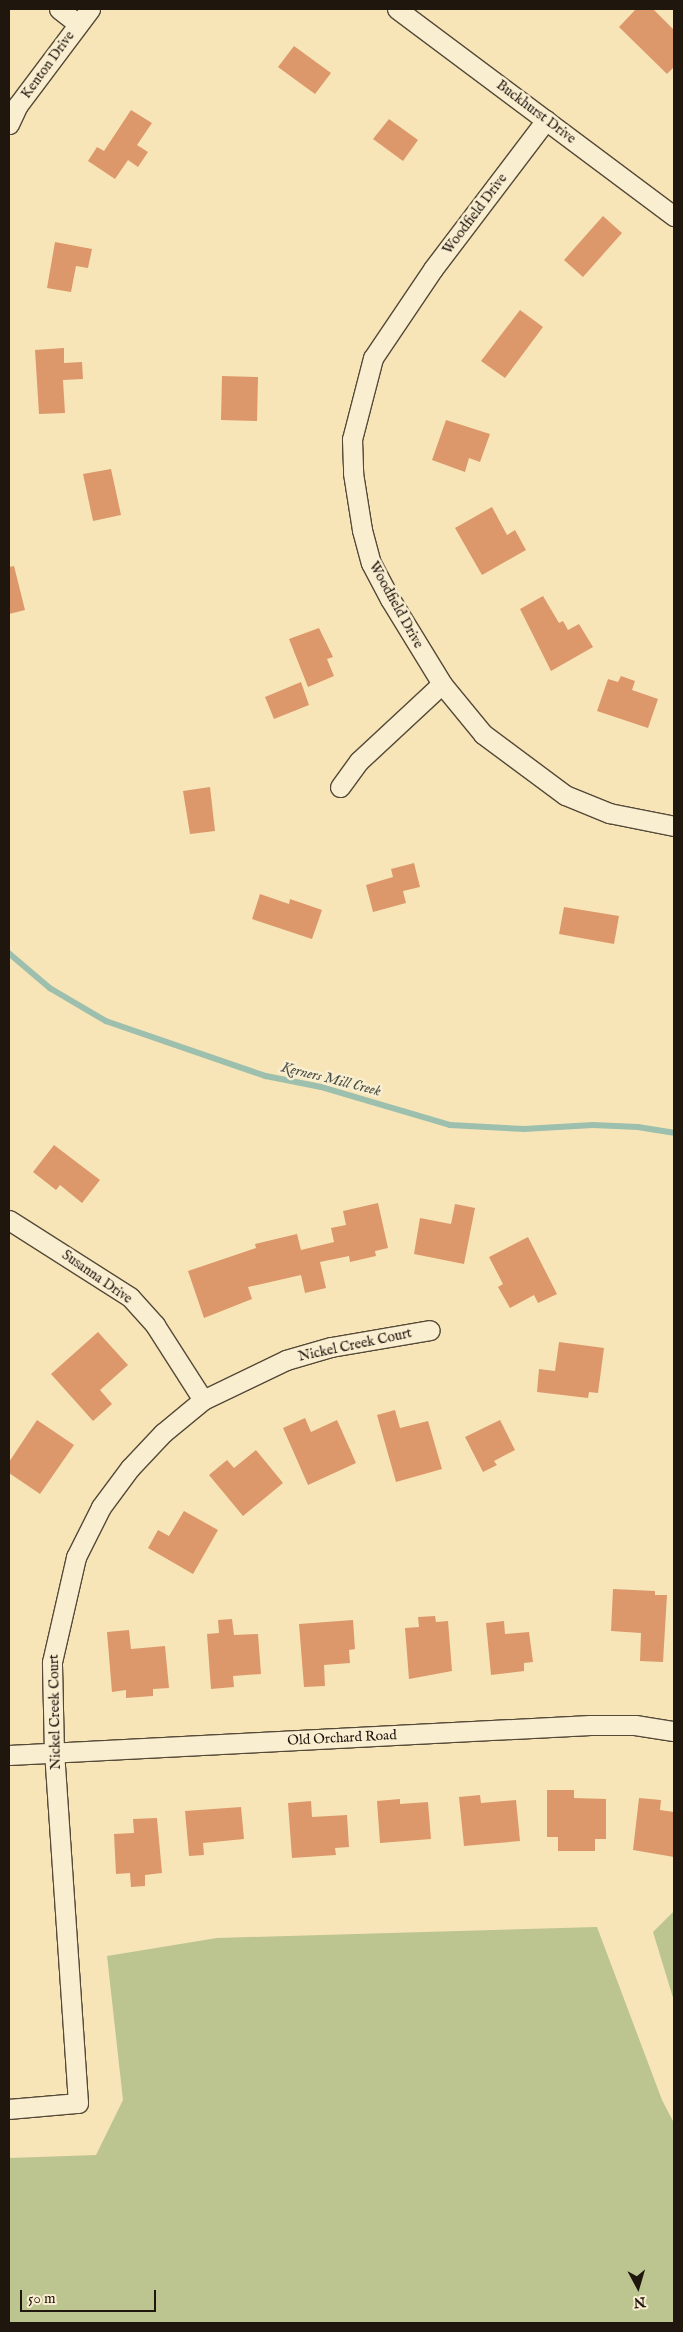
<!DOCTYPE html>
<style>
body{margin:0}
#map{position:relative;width:683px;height:2332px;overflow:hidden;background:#f7e5b8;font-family:"IM FELL English",serif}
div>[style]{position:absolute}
.green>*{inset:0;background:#bcc58f}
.stream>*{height:5.5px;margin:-2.75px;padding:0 2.75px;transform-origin:2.75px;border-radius:2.75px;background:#9dbfae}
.building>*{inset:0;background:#dc986a}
.roads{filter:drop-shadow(1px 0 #554a38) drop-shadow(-1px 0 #554a38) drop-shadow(0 1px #554a38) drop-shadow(0 -1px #554a38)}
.minor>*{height:19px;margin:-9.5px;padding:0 9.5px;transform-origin:9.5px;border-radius:9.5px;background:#faeed1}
span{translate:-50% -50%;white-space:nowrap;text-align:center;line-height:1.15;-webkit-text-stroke:5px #faeed1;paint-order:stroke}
.street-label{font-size:14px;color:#1f160e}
.water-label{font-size:15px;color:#4b5146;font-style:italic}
.frame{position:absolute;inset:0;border:10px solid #1f160e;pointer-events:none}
.north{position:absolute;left:613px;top:2262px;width:50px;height:50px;-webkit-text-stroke:4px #faeed1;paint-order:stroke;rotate:174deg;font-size:14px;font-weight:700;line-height:20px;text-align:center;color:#1f160e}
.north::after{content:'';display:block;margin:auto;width:18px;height:22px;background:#1f160e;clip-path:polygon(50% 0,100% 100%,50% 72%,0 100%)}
.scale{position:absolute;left:20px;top:2290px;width:136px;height:22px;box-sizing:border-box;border:2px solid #1f160e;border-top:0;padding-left:6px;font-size:15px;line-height:18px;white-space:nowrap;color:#1f160e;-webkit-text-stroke:4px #faeed1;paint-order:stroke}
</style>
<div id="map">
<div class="green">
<div style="clip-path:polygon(674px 1911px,674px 2001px,653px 1932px)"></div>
<div style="clip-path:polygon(597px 1927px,662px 2100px,674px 2123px,674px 2323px,9px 2323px,9px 2158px,96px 2155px,123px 2100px,107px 1956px,217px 1938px)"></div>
</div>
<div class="stream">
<div style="left:9px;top:953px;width:54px;rotate:40.5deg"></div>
<div style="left:50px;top:988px;width:65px;rotate:30.5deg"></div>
<div style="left:106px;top:1021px;width:169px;rotate:19deg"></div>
<div style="left:266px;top:1076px;width:56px;rotate:11.3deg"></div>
<div style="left:321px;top:1087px;width:134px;rotate:16.4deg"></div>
<div style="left:450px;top:1125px;width:74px;rotate:3.1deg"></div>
<div style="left:524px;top:1129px;width:69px;rotate:-3.3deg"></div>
<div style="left:593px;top:1125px;width:45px;rotate:2.5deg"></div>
<div style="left:638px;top:1127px;width:36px;rotate:9deg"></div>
</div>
<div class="building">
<div style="clip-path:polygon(636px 9px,653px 9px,674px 30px,674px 67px,667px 74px,619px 27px)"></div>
<div style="clip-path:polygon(294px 46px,331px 73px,315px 94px,278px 67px)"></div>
<div style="clip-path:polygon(131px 110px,152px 123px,137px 145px,148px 152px,138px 167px,128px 160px,115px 179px,88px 161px,97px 147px,104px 151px)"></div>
<div style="clip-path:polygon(389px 119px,418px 140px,403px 161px,373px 139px)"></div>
<div style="clip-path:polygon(603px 216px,622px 233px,583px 277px,564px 260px)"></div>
<div style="clip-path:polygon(55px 242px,92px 249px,88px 268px,76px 266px,71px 292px,47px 288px)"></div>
<div style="clip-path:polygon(520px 310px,543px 327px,505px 378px,481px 361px)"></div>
<div style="clip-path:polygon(64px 348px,64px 363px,82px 362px,83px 379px,63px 380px,65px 413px,39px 414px,35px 350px)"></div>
<div style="clip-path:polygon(222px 376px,258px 377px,257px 421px,221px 420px)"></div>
<div style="clip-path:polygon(446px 420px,490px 434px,480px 462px,469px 458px,465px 472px,432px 460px)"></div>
<div style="clip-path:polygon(111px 469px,121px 515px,93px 521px,83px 474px)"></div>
<div style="clip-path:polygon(492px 507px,507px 535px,515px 530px,526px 550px,482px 575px,455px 528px)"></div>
<div style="clip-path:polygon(14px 566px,25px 610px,9px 614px,9px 567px)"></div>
<div style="clip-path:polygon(543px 596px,559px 623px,563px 621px,568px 630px,579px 624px,593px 647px,551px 671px,520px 609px)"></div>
<div style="clip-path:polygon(319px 628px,333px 657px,327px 659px,334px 676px,308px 687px,289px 639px)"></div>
<div style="clip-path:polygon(621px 676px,635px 681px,632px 690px,658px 699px,648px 728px,597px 711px,608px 679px,618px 682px)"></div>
<div style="clip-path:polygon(301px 682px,309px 705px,274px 719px,265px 697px)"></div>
<div style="clip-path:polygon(210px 787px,215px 831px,190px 834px,183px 791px)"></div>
<div style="clip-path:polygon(414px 863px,420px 887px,403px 891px,406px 903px,373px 912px,366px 885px,393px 877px,391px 869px)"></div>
<div style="clip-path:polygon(260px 894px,289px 904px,290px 899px,322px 910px,312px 939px,252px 919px)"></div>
<div style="clip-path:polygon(564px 907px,619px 916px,614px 944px,559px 934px)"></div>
<div style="clip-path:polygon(54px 1145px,100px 1180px,82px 1203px,60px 1185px,56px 1190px,33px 1172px)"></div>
<div style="clip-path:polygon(378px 1203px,388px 1248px,375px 1251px,376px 1256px,350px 1262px,349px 1256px,320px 1262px,326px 1288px,305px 1293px,301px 1275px,248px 1287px,252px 1299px,204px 1318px,188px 1271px,256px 1248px,255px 1244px,297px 1234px,301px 1250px,334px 1242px,331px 1228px,346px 1225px,343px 1211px)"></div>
<div style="clip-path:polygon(455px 1204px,475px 1208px,464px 1264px,414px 1254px,420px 1218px,451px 1224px)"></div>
<div style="clip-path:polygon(528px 1237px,557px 1294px,538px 1303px,534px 1295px,510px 1308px,498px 1287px,503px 1284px,489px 1257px)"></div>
<div style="clip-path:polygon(98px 1332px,128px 1365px,100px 1390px,112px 1404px,93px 1421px,51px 1374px)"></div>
<div style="clip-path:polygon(559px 1342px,604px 1348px,598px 1393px,589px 1392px,588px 1398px,537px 1392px,539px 1369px,555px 1371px)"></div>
<div style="clip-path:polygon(395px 1410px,400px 1428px,428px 1421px,442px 1469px,396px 1482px,377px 1415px)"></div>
<div style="clip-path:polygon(305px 1418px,311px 1432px,337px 1420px,356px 1463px,308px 1485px,283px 1428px)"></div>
<div style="clip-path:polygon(37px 1420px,74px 1445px,40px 1494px,9px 1473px,9px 1462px)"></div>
<div style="clip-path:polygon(500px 1420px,515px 1450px,494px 1461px,497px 1465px,483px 1472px,465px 1437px)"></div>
<div style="clip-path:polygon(256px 1450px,283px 1483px,243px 1516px,209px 1475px,227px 1460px,234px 1468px)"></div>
<div style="clip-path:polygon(184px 1511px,218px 1530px,193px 1574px,148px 1548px,158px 1530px,169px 1536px)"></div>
<div style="clip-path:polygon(613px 1589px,655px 1591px,655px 1595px,667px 1595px,663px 1662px,640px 1661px,641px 1633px,611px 1631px)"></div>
<div style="clip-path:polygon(435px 1616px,436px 1622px,448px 1621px,452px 1671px,409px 1679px,405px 1628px,419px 1627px,418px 1617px)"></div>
<div style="clip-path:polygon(232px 1619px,234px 1635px,258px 1634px,261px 1674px,233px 1676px,234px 1687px,211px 1689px,207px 1634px,219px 1633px,218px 1620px)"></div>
<div style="clip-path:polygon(353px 1620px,355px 1649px,349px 1650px,350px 1663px,324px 1665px,325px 1686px,304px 1687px,299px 1624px)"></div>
<div style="clip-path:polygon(504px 1621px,505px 1634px,529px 1632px,533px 1662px,524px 1663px,524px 1671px,491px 1675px,486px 1623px)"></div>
<div style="clip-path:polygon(129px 1630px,131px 1649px,165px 1646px,169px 1688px,153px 1689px,153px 1696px,126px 1698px,126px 1690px,112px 1692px,107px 1632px)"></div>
<div style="clip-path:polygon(547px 1790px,574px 1790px,574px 1798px,606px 1799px,606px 1839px,595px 1839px,595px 1851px,558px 1851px,558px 1837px,547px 1837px)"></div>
<div style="clip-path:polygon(480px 1795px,481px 1803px,516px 1800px,520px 1841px,464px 1846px,459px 1797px)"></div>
<div style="clip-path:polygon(639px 1798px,661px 1800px,660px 1810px,674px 1812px,674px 1857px,633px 1850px)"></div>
<div style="clip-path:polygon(400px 1799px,400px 1804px,428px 1802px,431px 1839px,380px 1843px,377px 1801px)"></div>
<div style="clip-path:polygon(311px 1801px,312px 1817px,347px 1815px,349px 1847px,335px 1848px,336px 1855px,292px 1858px,288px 1803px)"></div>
<div style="clip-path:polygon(241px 1807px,244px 1839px,203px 1843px,204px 1855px,189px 1856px,185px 1811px)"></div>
<div style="clip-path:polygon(157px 1818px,162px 1873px,145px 1875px,145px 1886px,131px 1887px,130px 1873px,116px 1874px,114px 1834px,134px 1833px,133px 1819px)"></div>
</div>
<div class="roads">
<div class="minor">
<div style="left:59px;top:9px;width:24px;rotate:38deg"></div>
<div style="left:397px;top:9px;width:346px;rotate:36.8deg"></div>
<div style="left:546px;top:120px;width:187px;rotate:127.2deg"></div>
<div style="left:433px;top:269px;width:107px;rotate:124deg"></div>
<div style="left:373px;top:358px;width:84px;rotate:104.5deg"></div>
<div style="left:352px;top:439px;width:34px;rotate:88deg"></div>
<div style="left:353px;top:473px;width:58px;rotate:81deg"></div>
<div style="left:362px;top:530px;width:34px;rotate:75deg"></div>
<div style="left:371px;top:563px;width:41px;rotate:62.2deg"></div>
<div style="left:390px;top:599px;width:100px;rotate:58.5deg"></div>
<div style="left:442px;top:684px;width:65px;rotate:50.6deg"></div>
<div style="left:483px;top:734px;width:102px;rotate:36.6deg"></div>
<div style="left:565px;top:795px;width:48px;rotate:22.2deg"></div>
<div style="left:609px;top:813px;width:66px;rotate:11.3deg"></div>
<div style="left:9px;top:124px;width:21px;rotate:-65deg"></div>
<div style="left:18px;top:105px;width:120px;rotate:-53.1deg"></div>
<div style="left:340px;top:787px;width:32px;rotate:-54deg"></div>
<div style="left:359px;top:761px;width:113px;rotate:-42.9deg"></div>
<div style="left:9px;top:1220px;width:143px;rotate:32.5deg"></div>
<div style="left:130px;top:1297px;width:38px;rotate:48deg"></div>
<div style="left:155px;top:1325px;width:89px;rotate:57.4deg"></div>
<div style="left:9px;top:1755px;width:582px;rotate:-2.96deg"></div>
<div style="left:590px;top:1725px;width:45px"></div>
<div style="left:635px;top:1725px;width:39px;rotate:9deg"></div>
<div style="left:9px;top:2109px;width:69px;rotate:-5deg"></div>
<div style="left:78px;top:2103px;width:351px;rotate:-93.9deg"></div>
<div style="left:54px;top:1753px;width:91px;rotate:-91.3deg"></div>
<div style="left:52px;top:1662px;width:108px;rotate:-77.1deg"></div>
<div style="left:76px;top:1557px;width:56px;rotate:-63.4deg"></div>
<div style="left:101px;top:1507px;width:49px;rotate:-53.4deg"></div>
<div style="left:130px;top:1468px;width:48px;rotate:-46.7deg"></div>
<div style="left:163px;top:1433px;width:52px;rotate:-39.5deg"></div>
<div style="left:203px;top:1400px;width:92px;rotate:-25.7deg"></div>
<div style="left:286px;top:1360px;width:47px;rotate:-16.1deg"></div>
<div style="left:331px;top:1347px;width:100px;rotate:-9.7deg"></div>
</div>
</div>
<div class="street-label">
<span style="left:48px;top:65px;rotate:-54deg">Kenton Drive</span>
<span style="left:536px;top:112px;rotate:37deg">Buckhurst Drive</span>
<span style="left:475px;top:214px;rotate:-53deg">Woodfield Drive</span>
<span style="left:396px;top:605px;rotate:61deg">Woodfield Drive</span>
<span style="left:97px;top:1277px;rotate:35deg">Susanna Drive</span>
<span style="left:355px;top:1345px;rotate:-12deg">Nickel Creek Court</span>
<span style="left:55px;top:1712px;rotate:-91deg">Nickel Creek Court</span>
<span style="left:342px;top:1738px;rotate:-3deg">Old Orchard Road</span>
</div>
<div class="water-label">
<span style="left:331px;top:1079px;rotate:14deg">Kerners Mill Creek</span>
</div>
<div class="frame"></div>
<div class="north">N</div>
<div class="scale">50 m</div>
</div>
